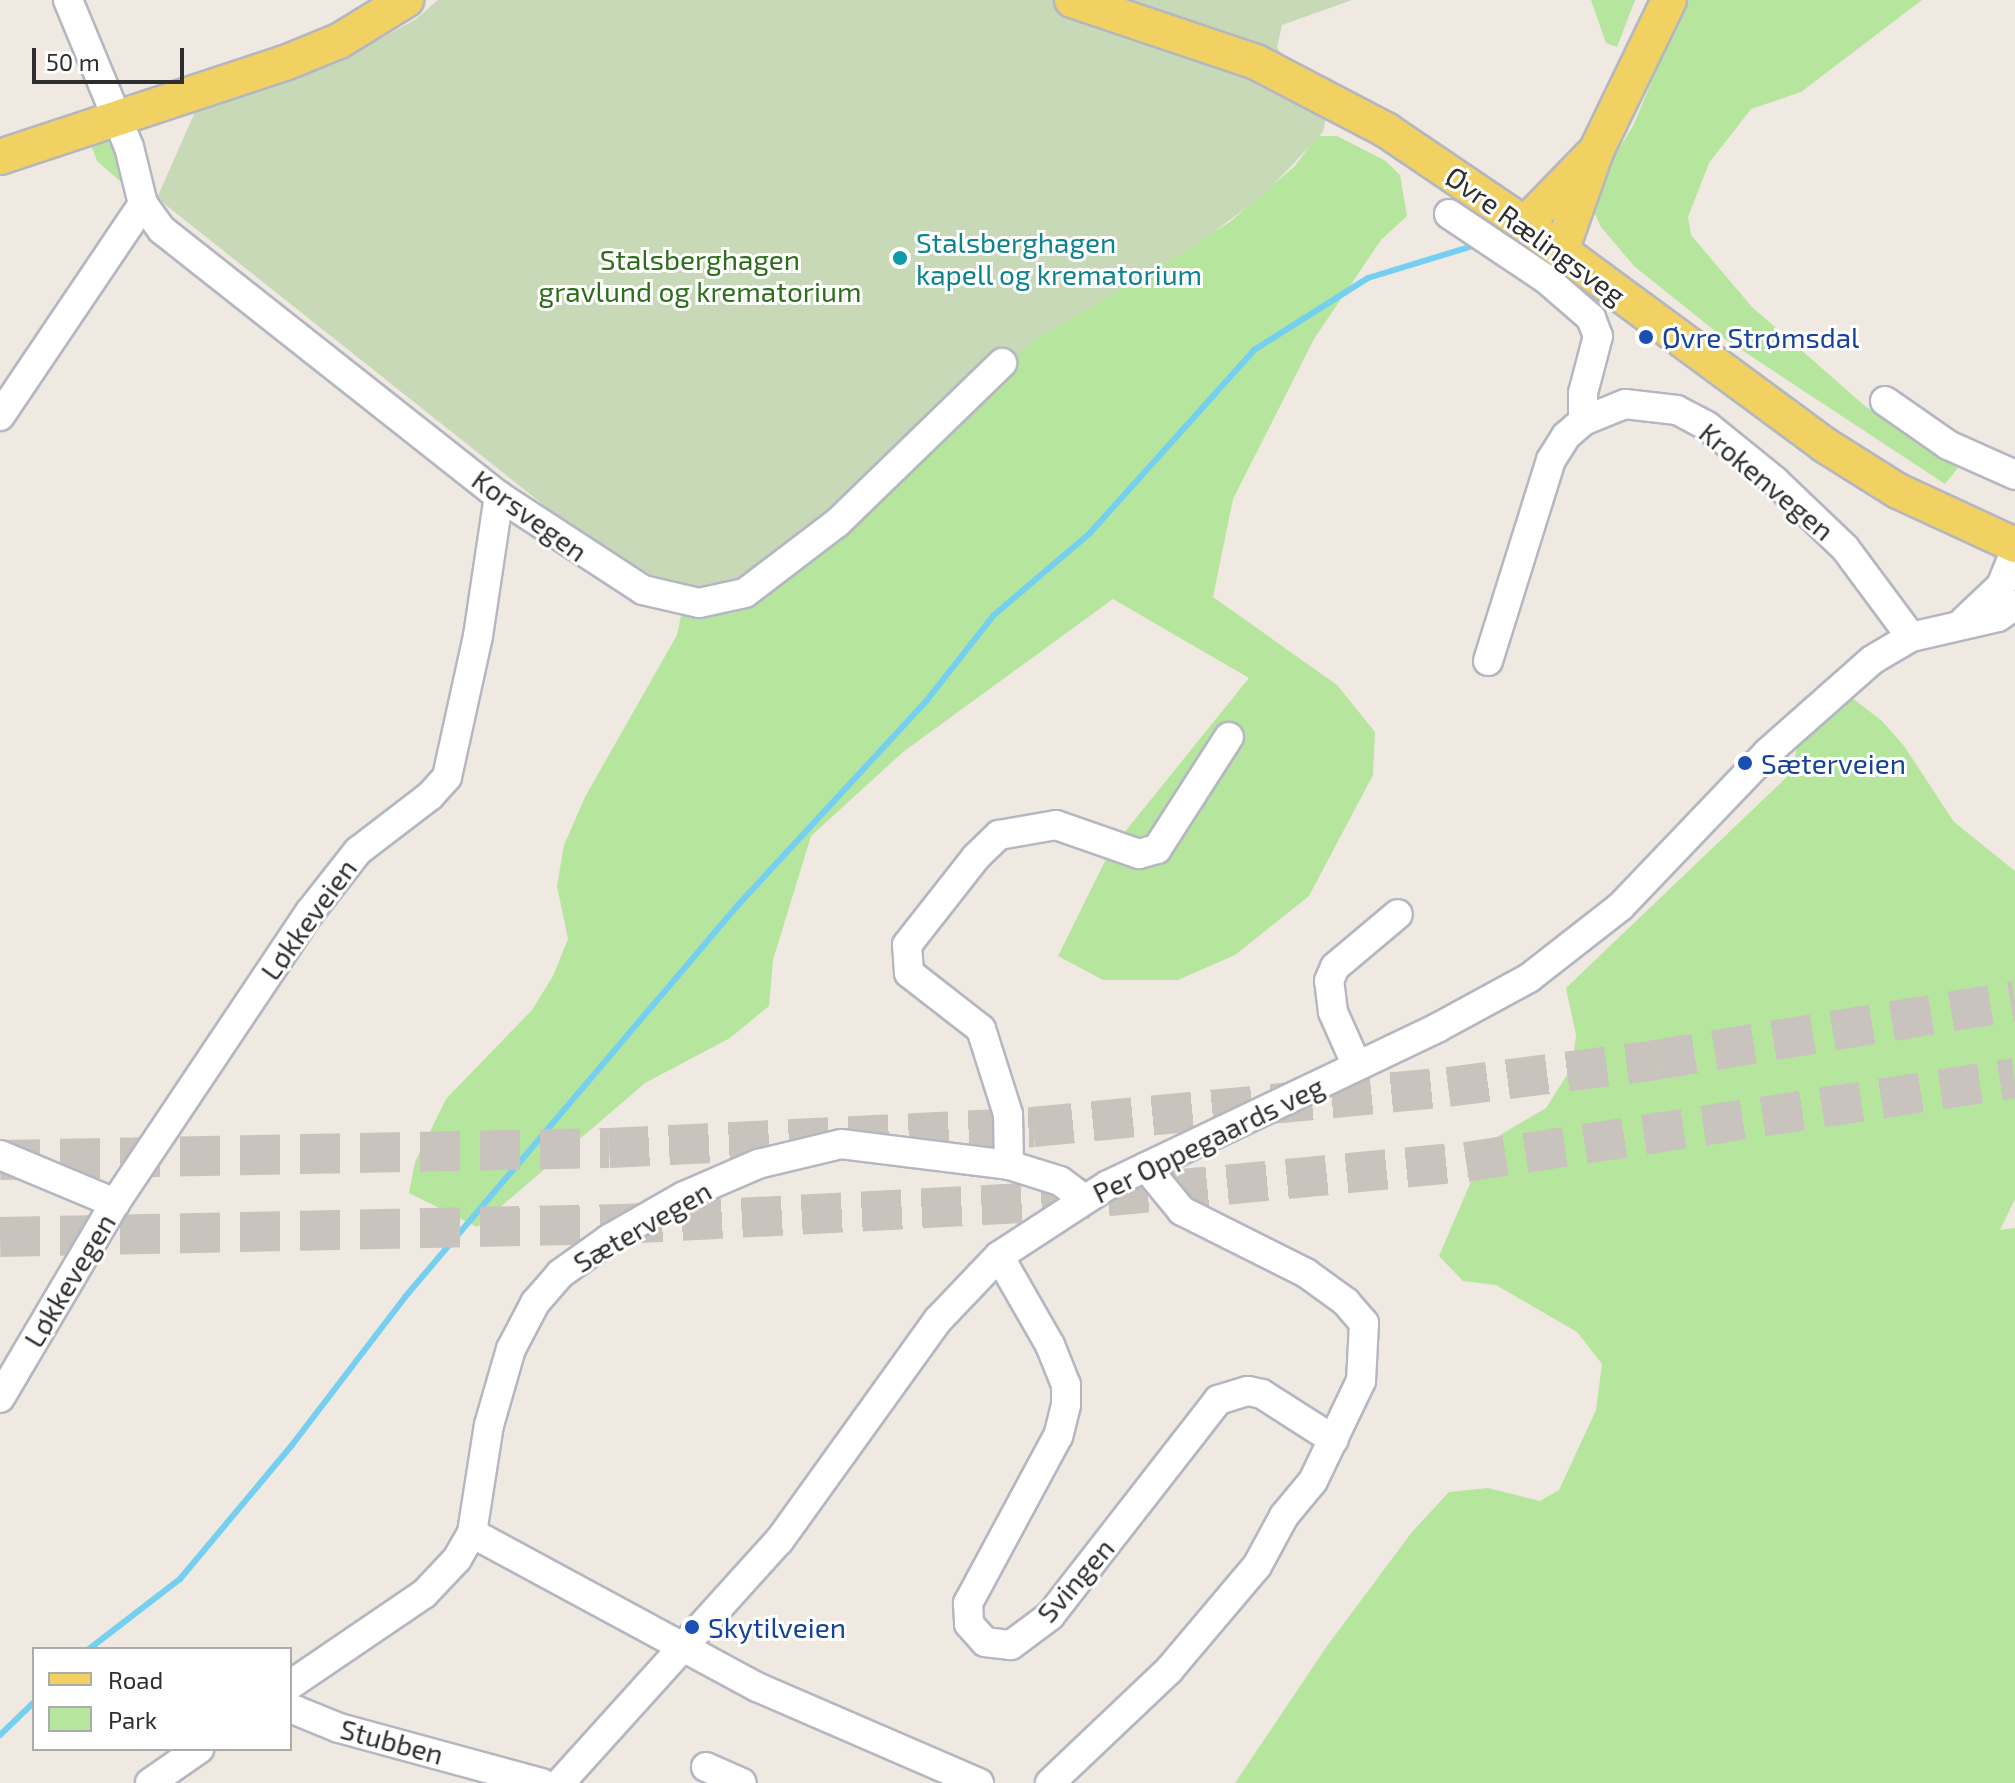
<!DOCTYPE html>
<meta charset="utf-8">
<style>
body{margin:0}
#map{position:relative;width:2015px;height:1783px;overflow:hidden;background:#efe9e1;font-family:"Exo 2",sans-serif}
div>[style]{position:absolute}
.green>*{inset:0;background:#b6e59e}
.cemetery>*{inset:0;background:#c8d9b8}
.stream>*{height:6px;margin:-3px;padding:0 3px;transform-origin:3px;border-radius:3px;background:#75cff0}
.highway-tunnel>*{height:40px;margin-top:-20px;transform-origin:0;background:repeating-linear-gradient(90deg,#c8c4bd 0 40px,transparent 0 60px)}
.roads{filter:drop-shadow(2px 0 #b4b7c1) drop-shadow(-2px 0 #b4b7c1) drop-shadow(0 2px #b4b7c1) drop-shadow(0 -2px #b4b7c1)}
.minor>*{height:28px;margin:-14px;padding:0 14px;transform-origin:14px;border-radius:14px;background:#fff}
.major>*{height:34px;margin:-17px;padding:0 17px;transform-origin:17px;border-radius:17px;background:#f2d163}
.dots>*{width:22px;height:22px;translate:-50% -50%;box-sizing:border-box;border:4px solid #fff;border-radius:50%}
span{translate:-50% -50%;white-space:nowrap;text-align:center;line-height:1.15;-webkit-text-stroke:6px #fff;paint-order:stroke}
.street-label{font-size:28px;color:#2e2e2e}
.culture-label{font-size:28px;color:#0d838f}
.left{translate:0 -50%;text-align:left}
.park-label{font-size:28px;color:#2c6e1b}
.transit-label{font-size:28px;color:#164399}
.legend{position:absolute;left:32px;top:1647px;width:260px;height:104px;box-sizing:border-box;background:#fff;border:2px solid #ababab;margin:0;padding:10px 14px;list-style:none;font-size:24px;color:#2e2e2e}
.legend li{display:flex;align-items:center;gap:16px;height:40px}
.legend b{width:40px;border:2px solid #ababab}
.scale{position:absolute;left:32px;top:48px;width:152px;height:36px;box-sizing:border-box;border:4px solid #2e2e2e;border-top:0;padding-left:10px;font-size:24px;line-height:28px;white-space:nowrap;color:#2e2e2e;-webkit-text-stroke:6px #fff;paint-order:stroke}
</style>
<div id="map">
<div class="green">
<div style="clip-path:polygon(1591px 0,1635px 0,1617px 47px,1606px 43px)"></div>
<div style="clip-path:polygon(1686px 0,1922px 0,1801px 92px,1751px 109px,1709px 163px,1688px 217px,1691px 235px,1752px 307px,1865px 406px,1958px 468px,1945px 484px,1725px 339px,1634px 266px,1601px 227px,1593px 210px,1605px 171px,1633px 126px)"></div>
<div style="clip-path:polygon(1317px 136px,1337px 136px,1386px 161px,1400px 175px,1407px 216px,1381px 240px,1314px 339px,1233px 499px,1213px 597px,1337px 685px,1375px 732px,1373px 775px,1309px 896px,1235px 955px,1178px 980px,1103px 980px,1058px 956px,1111px 849px,1249px 678px,1113px 599px,903px 752px,811px 836px,773px 960px,769px 1006px,730px 1038px,645px 1083px,477px 1227px,409px 1193px,415px 1162px,446px 1099px,532px 1010px,553px 976px,568px 939px,557px 886px,564px 845px,585px 797px,677px 635px,685px 596px,1033px 341px,1230px 222px,1295px 166px)"></div>
<div style="clip-path:polygon(89px 139px,105px 139px,119px 149px,128px 188px,97px 161px)"></div>
<div style="clip-path:polygon(1833px 683px,1882px 721px,1904px 746px,1954px 822px,2015px 871px,2015px 1199px,2000px 1230px,2015px 1228px,2015px 1783px,1235px 1783px,1327px 1646px,1412px 1532px,1449px 1492px,1488px 1488px,1540px 1501px,1559px 1490px,1596px 1410px,1602px 1364px,1577px 1332px,1496px 1285px,1463px 1281px,1439px 1256px,1488px 1142px,1546px 1108px,1572px 1067px,1576px 1035px,1566px 988px,1791px 773px,1802px 725px)"></div>
</div>
<div class="cemetery">
<div style="clip-path:polygon(438px 0,1352px 0,1282px 25px,1277px 48px,1328px 108px,1323px 132px,1264px 195px,1193px 247px,1033px 341px,754px 589px,685px 596px,560px 518px,157px 198px,195px 112px,362px 49px,416px 19px)"></div>
</div>
<div class="stream">
<div style="left:89px;top:1649px;width:115px;rotate:-37.6deg"></div>
<div style="left:180px;top:1579px;width:175px;rotate:-50.1deg"></div>
<div style="left:292px;top:1445px;width:186px;rotate:-52.6deg"></div>
<div style="left:405px;top:1297px;width:514px;rotate:-49.65deg"></div>
<div style="left:738px;top:905px;width:279px;rotate:-47.3deg"></div>
<div style="left:927px;top:700px;width:108px;rotate:-51.8deg"></div>
<div style="left:994px;top:615px;width:126px;rotate:-40.5deg"></div>
<div style="left:1090px;top:533px;width:246px;rotate:-48.1deg"></div>
<div style="left:1254px;top:350px;width:135px;rotate:-32.3deg"></div>
<div style="left:1368px;top:278px;width:116px;rotate:-17deg"></div>
<div style="left:0;top:1735px;width:47px;rotate:-44.1deg"></div>
</div>
<div class="highway-tunnel">
<div style="left:0;top:1160px;width:609px;rotate:-1.13deg"></div>
<div style="left:609px;top:1148px;width:425px;rotate:-2.8deg"></div>
<div style="left:1033px;top:1127px;width:417px;rotate:-5.5deg"></div>
<div style="left:1448px;top:1087px;width:209px;rotate:-7.4deg"></div>
<div style="left:1655px;top:1060px;width:365px;rotate:-9.3deg"></div>
<div style="left:0;top:1237px;width:622px;rotate:-1.2deg"></div>
<div style="left:622px;top:1224px;width:427px;rotate:-3deg"></div>
<div style="left:1048px;top:1202px;width:420px;rotate:-5.5deg"></div>
<div style="left:1466px;top:1162px;width:555px;rotate:-8.7deg"></div>
</div>
<div class="roads">
<div class="minor">
<div style="left:68px;top:0;width:159px;rotate:67.5deg"></div>
<div style="left:129px;top:147px;width:59px;rotate:76.2deg"></div>
<div style="left:143px;top:204px;width:32px;rotate:54deg"></div>
<div style="left:162px;top:230px;width:429px;rotate:38.3deg"></div>
<div style="left:499px;top:496px;width:172px;rotate:33.1deg"></div>
<div style="left:643px;top:590px;width:57px;rotate:13.1deg"></div>
<div style="left:699px;top:603px;width:47px;rotate:-12.3deg"></div>
<div style="left:745px;top:593px;width:116px;rotate:-37.3deg"></div>
<div style="left:837px;top:523px;width:230px;rotate:-44.1deg"></div>
<div style="left:1449px;top:214px;width:117px;rotate:33.8deg"></div>
<div style="left:1546px;top:279px;width:60px;rotate:40.9deg"></div>
<div style="left:1591px;top:318px;width:19px;rotate:69deg"></div>
<div style="left:1598px;top:336px;width:59px;rotate:104.7deg"></div>
<div style="left:1583px;top:393px;width:28px;rotate:90deg"></div>
<div style="left:1885px;top:401px;width:77px;rotate:34.9deg"></div>
<div style="left:1948px;top:445px;width:73px;rotate:24.1deg"></div>
<div style="left:0;top:416px;width:256px;rotate:-56deg"></div>
<div style="left:1964px;top:621px;width:51px;rotate:-43.4deg"></div>
<div style="left:2001px;top:586px;width:37px;rotate:-68deg"></div>
<div style="left:1488px;top:661px;width:211px;rotate:-72.6deg"></div>
<div style="left:1551px;top:460px;width:28px;rotate:-58deg"></div>
<div style="left:1566px;top:436px;width:23px;rotate:-41deg"></div>
<div style="left:1583px;top:421px;width:45px;rotate:-22deg"></div>
<div style="left:1625px;top:404px;width:52px;rotate:6.6deg"></div>
<div style="left:1677px;top:410px;width:34px;rotate:28deg"></div>
<div style="left:1707px;top:426px;width:87px;rotate:39deg"></div>
<div style="left:1775px;top:481px;width:97px;rotate:43.7deg"></div>
<div style="left:1845px;top:548px;width:111px;rotate:53.4deg"></div>
<div style="left:1357px;top:1066px;width:59px;rotate:-114deg"></div>
<div style="left:1333px;top:1012px;width:31px;rotate:-97deg"></div>
<div style="left:1329px;top:981px;width:15px;rotate:-67deg"></div>
<div style="left:1335px;top:967px;width:82px;rotate:-40.1deg"></div>
<div style="left:0;top:1155px;width:125px;rotate:22.7deg"></div>
<div style="left:1009px;top:1165px;width:51px;rotate:-91.1deg"></div>
<div style="left:1008px;top:1114px;width:89px;rotate:-107.6deg"></div>
<div style="left:981px;top:1029px;width:91px;rotate:-142.1deg"></div>
<div style="left:909px;top:973px;width:28px;rotate:-94deg"></div>
<div style="left:907px;top:945px;width:112px;rotate:-51.9deg"></div>
<div style="left:976px;top:857px;width:32px;rotate:-44deg"></div>
<div style="left:999px;top:835px;width:58px;rotate:-10deg"></div>
<div style="left:1056px;top:825px;width:88px;rotate:19.3deg"></div>
<div style="left:1139px;top:854px;width:19px;rotate:-16deg"></div>
<div style="left:1157px;top:849px;width:133px;rotate:-57.3deg"></div>
<div style="left:999px;top:1256px;width:103px;rotate:60.2deg"></div>
<div style="left:1050px;top:1345px;width:43px;rotate:68.2deg"></div>
<div style="left:1066px;top:1385px;width:20px;rotate:90deg"></div>
<div style="left:1066px;top:1405px;width:32px;rotate:104deg"></div>
<div style="left:1058px;top:1436px;width:190px;rotate:118.3deg"></div>
<div style="left:968px;top:1603px;width:21px;rotate:87deg"></div>
<div style="left:969px;top:1624px;width:24px;rotate:48deg"></div>
<div style="left:985px;top:1642px;width:26px;rotate:7deg"></div>
<div style="left:1011px;top:1645px;width:49px;rotate:-36.6deg"></div>
<div style="left:1050px;top:1616px;width:274px;rotate:-52.1deg"></div>
<div style="left:1218px;top:1400px;width:31px;rotate:-17deg"></div>
<div style="left:1248px;top:1391px;width:14px;rotate:12deg"></div>
<div style="left:1262px;top:1394px;width:85px;rotate:32.6deg"></div>
<div style="left:0;top:1398px;width:226px;rotate:-59.5deg"></div>
<div style="left:115px;top:1203px;width:350px;rotate:-56.2deg"></div>
<div style="left:310px;top:912px;width:78px;rotate:-51.8deg"></div>
<div style="left:358px;top:851px;width:91px;rotate:-37.4deg"></div>
<div style="left:430px;top:796px;width:25px;rotate:-48deg"></div>
<div style="left:447px;top:777px;width:144px;rotate:-77.6deg"></div>
<div style="left:478px;top:636px;width:142px;rotate:-81.5deg"></div>
<div style="left:472px;top:1533px;width:324px;rotate:28.4deg"></div>
<div style="left:757px;top:1687px;width:242px;rotate:23.4deg"></div>
<div style="left:290px;top:1685px;width:162px;rotate:-34.2deg"></div>
<div style="left:424px;top:1594px;width:48px;rotate:-46.7deg"></div>
<div style="left:457px;top:1559px;width:30px;rotate:-60deg"></div>
<div style="left:472px;top:1533px;width:109px;rotate:-81.1deg"></div>
<div style="left:489px;top:1425px;width:79px;rotate:-73.9deg"></div>
<div style="left:511px;top:1349px;width:52px;rotate:-62.4deg"></div>
<div style="left:535px;top:1303px;width:38px;rotate:-49deg"></div>
<div style="left:560px;top:1274px;width:60px;rotate:-35.5deg"></div>
<div style="left:609px;top:1239px;width:86px;rotate:-29.8deg"></div>
<div style="left:684px;top:1196px;width:81px;rotate:-23.4deg"></div>
<div style="left:758px;top:1164px;width:85px;rotate:-13.5deg"></div>
<div style="left:841px;top:1144px;width:169px;rotate:7.1deg"></div>
<div style="left:1009px;top:1165px;width:53px;rotate:17.4deg"></div>
<div style="left:1060px;top:1181px;width:30px;rotate:37deg"></div>
<div style="left:290px;top:1708px;width:53px;rotate:22.2deg"></div>
<div style="left:339px;top:1728px;width:210px;rotate:15.2deg"></div>
<div style="left:706px;top:1767px;width:39px;rotate:24deg"></div>
<div style="left:150px;top:1783px;width:60px;rotate:-34.8deg"></div>
<div style="left:560px;top:1783px;width:326px;rotate:-47.9deg"></div>
<div style="left:779px;top:1541px;width:272px;rotate:-54.3deg"></div>
<div style="left:938px;top:1320px;width:88px;rotate:-46.4deg"></div>
<div style="left:999px;top:1256px;width:130px;rotate:-33.1deg"></div>
<div style="left:1108px;top:1185px;width:365px;rotate:-25.5deg"></div>
<div style="left:1437px;top:1028px;width:105px;rotate:-28.5deg"></div>
<div style="left:1529px;top:978px;width:117px;rotate:-38deg"></div>
<div style="left:1621px;top:906px;width:211px;rotate:-46.3deg"></div>
<div style="left:1767px;top:753px;width:140px;rotate:-41.5deg"></div>
<div style="left:1872px;top:660px;width:45px;rotate:-30.5deg"></div>
<div style="left:1911px;top:637px;width:89px;rotate:-12.9deg"></div>
<div style="left:1998px;top:617px;width:21px;rotate:-35deg"></div>
<div style="left:1050px;top:1783px;width:164px;rotate:-43.5deg"></div>
<div style="left:1169px;top:1670px;width:136px;rotate:-49.8deg"></div>
<div style="left:1257px;top:1566px;width:57px;rotate:-61.6deg"></div>
<div style="left:1284px;top:1516px;width:45px;rotate:-50.4deg"></div>
<div style="left:1313px;top:1481px;width:111px;rotate:-64.4deg"></div>
<div style="left:1361px;top:1381px;width:58px;rotate:-87deg"></div>
<div style="left:1364px;top:1323px;width:28px;rotate:-131deg"></div>
<div style="left:1346px;top:1302px;width:49px;rotate:-144.1deg"></div>
<div style="left:1306px;top:1273px;width:139px;rotate:-153.4deg"></div>
<div style="left:1182px;top:1211px;width:57px;rotate:-129.3deg"></div>
</div>
<div class="major">
<div style="left:1072px;top:0;width:194px;rotate:18.6deg"></div>
<div style="left:1256px;top:62px;width:147px;rotate:27.6deg"></div>
<div style="left:1386px;top:130px;width:168px;rotate:34.1deg"></div>
<div style="left:1525px;top:224px;width:370px;rotate:36.4deg"></div>
<div style="left:1823px;top:444px;width:89px;rotate:32.1deg"></div>
<div style="left:1898px;top:491px;width:129px;rotate:24.8deg"></div>
<div style="left:0;top:157px;width:300px;rotate:-18.3deg"></div>
<div style="left:285px;top:63px;width:58px;rotate:-22.2deg"></div>
<div style="left:339px;top:41px;width:79px;rotate:-31.5deg"></div>
<div style="left:1525px;top:224px;width:95px;rotate:-45.9deg"></div>
<div style="left:1561px;top:251px;width:108px;rotate:-70.6deg"></div>
<div style="left:1597px;top:149px;width:165px;rotate:-64.2deg"></div>
</div>
</div>
<div class="dots">
<div style="left:900px;top:258px;background:#0f9aa8"></div>
<div style="left:1646px;top:337px;background:#1a4fb4"></div>
<div style="left:1745px;top:763px;background:#1a4fb4"></div>
<div style="left:692px;top:1627px;background:#1a4fb4"></div>
</div>
<div class="street-label">
<span style="left:1536px;top:235px;rotate:36deg">Øvre Rælingsveg</span>
<span style="left:1767px;top:481px;rotate:40deg">Krokenvegen</span>
<span style="left:530px;top:515px;rotate:36deg">Korsvegen</span>
<span style="left:308px;top:919px;rotate:-54deg">Løkkeveien</span>
<span style="left:1208px;top:1139px;rotate:-26deg">Per Oppegaards veg</span>
<span style="left:642px;top:1226px;rotate:-30deg">Sætervegen</span>
<span style="left:69px;top:1280px;rotate:-59deg">Løkkevegen</span>
<span style="left:1075px;top:1580px;rotate:-49deg">Svingen</span>
<span style="left:392px;top:1741px;rotate:15deg">Stubben</span>
</div>
<div class="culture-label">
<span class="left" style="left:916px;top:258px">Stalsberghagen<br>kapell og krematorium</span>
</div>
<div class="park-label">
<span style="left:700px;top:275px">Stalsberghagen<br>gravlund og krematorium</span>
</div>
<div class="transit-label">
<span class="left" style="left:1662px;top:337px">Øvre Strømsdal</span>
<span class="left" style="left:1761px;top:763px">Sæterveien</span>
<span class="left" style="left:708px;top:1627px">Skytilveien</span>
</div>
<ul class="legend">
<li><b style="height:10px;background:#f2d163"></b>Road</li>
<li><b style="height:22px;background:#b6e59e"></b>Park</li>
</ul>
<div class="scale">50 m</div>
</div>
